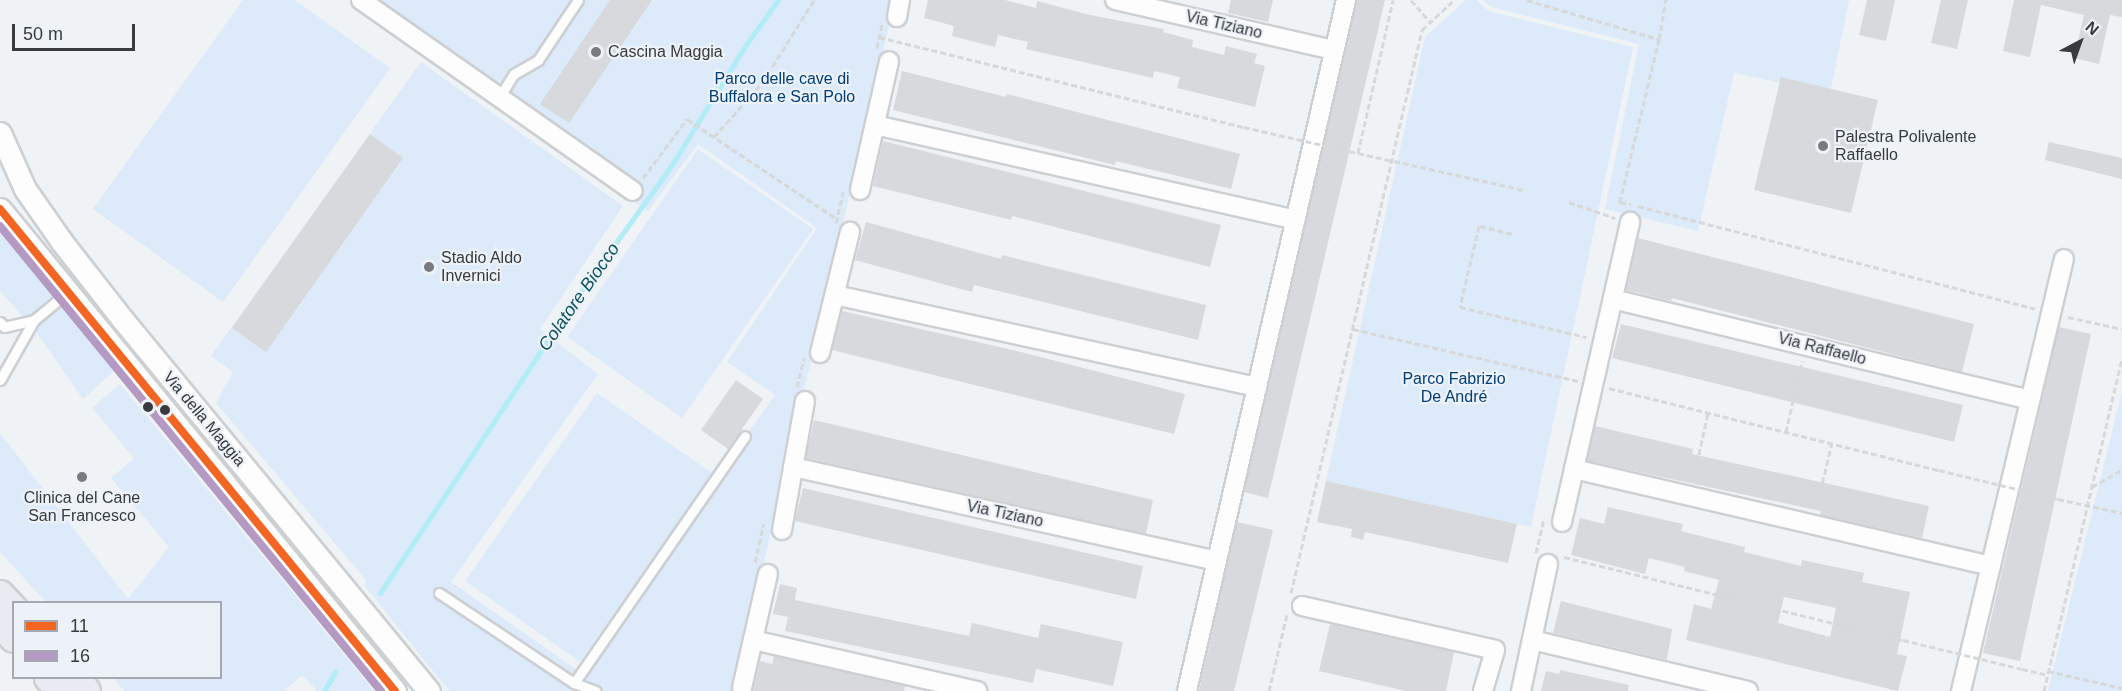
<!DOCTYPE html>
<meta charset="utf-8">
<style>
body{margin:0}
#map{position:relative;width:2122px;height:691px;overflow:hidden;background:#f0f3f6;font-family:Helvetica,sans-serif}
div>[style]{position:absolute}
.green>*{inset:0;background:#dceafa}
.stream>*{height:5px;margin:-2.5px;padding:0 2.5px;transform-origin:2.5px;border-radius:2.5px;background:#b2ecf7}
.building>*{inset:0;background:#d7d9dc}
.path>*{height:3px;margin-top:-1.5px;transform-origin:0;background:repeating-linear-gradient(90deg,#d7d8d9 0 6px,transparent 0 9px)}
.roads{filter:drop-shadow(2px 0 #cdd0d2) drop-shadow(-2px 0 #cdd0d2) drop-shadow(0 2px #cdd0d2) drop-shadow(0 -2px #cdd0d2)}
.service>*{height:9px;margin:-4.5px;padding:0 4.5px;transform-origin:4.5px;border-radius:4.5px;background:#fdfdfe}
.minor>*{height:18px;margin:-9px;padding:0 9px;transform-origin:9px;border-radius:9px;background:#fdfdfe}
.tertiary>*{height:21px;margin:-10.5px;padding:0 10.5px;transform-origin:10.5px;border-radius:10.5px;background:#fdfdfe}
.trunk>*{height:28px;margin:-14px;padding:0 14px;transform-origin:14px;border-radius:14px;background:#e8ecf2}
.path-bridge>*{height:3px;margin-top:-1.5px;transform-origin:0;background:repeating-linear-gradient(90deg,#d7d8d9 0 6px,transparent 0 9px)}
.bus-1>*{height:8px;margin:-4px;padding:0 4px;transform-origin:4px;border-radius:4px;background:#f26522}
.bus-2>*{height:8px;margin:-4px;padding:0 4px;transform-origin:4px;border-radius:4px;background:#b499c3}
.dots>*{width:16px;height:16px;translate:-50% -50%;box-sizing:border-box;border:3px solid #edf2f9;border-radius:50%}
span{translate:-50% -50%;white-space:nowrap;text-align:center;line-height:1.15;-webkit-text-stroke:4.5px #edf2f9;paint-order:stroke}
.street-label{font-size:16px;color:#383a3d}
.poi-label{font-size:16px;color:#383a3d}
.left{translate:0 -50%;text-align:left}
.park-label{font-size:16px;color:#023e77}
.water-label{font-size:18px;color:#0b545e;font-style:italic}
.legend{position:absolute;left:12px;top:601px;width:210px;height:78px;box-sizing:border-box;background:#edf2f9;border:2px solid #a5a8ae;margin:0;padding:8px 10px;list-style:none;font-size:18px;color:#383a3d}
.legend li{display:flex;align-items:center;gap:12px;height:30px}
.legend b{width:30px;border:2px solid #a5a8ae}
.north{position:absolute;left:2050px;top:12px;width:60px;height:60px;-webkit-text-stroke:4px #edf2f9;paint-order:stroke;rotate:41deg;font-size:16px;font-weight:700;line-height:24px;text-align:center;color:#383a3d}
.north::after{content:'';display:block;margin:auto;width:21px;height:27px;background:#383a3d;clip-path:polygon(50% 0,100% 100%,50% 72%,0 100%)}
.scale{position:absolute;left:12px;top:24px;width:123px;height:27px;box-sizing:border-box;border:3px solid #383a3d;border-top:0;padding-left:8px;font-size:18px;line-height:21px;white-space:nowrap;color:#383a3d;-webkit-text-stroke:4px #edf2f9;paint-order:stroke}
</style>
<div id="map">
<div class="green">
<div style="clip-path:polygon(243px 0,295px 0,390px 68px,223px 302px,93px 209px)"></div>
<div style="clip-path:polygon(377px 0,895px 0,734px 691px,449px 691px,364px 585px,366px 580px,216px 403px,233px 372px,211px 356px,421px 62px,623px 206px,540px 329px,598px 374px,451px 582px,577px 670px,775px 395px,727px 362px,817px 228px,698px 144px,648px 211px,626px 196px,635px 182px)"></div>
<div style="clip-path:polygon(1466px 0,1476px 0,1489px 11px,1633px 47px,1531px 527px,1326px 481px,1425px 37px)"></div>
<div style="clip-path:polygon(1482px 0,1849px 0,1830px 93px,1734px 73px,1698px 231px,1605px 209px,1639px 44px,1491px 7px)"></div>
<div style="clip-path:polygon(698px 149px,813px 229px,682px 418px,567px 337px)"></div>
<div style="clip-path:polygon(0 227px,85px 330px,114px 371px,83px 399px,34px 329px,0 291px)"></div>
<div style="clip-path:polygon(120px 384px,356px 669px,374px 691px,317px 691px,302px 675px,284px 691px,124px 691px,113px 678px,220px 678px,220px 602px,46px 602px,0 552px,0 433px,128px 599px,169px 547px,111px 478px,134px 458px,92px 408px)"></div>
<div style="clip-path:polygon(2122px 391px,2122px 691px,2048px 691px)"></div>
<div style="clip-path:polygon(597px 393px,712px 473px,580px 662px,465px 581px)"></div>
</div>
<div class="stream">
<div style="left:380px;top:593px;width:351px;rotate:-56.4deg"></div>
<div style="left:574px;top:301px;width:170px;rotate:-54.3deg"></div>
<div style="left:673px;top:163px;width:134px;rotate:-58.4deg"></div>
<div style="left:743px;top:49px;width:60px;rotate:-54.5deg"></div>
<div style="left:324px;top:691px;width:22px;rotate:-60deg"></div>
</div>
<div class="building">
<div style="clip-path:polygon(610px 0,652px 0,569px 123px,540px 104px)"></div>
<div style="clip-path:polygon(928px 0,1005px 0,1036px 8px,1037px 1px,1090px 15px,1164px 29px,1163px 32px,1193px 40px,1192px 47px,1224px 55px,1226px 46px,1257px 54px,1254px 63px,1265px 66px,1255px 107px,1177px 88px,1180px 77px,1154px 71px,1153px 78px,1026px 49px,1028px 42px,998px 35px,995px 47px,952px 36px,954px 26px,924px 18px)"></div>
<div style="clip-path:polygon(1231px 0,1273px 0,1268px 22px,1228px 13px)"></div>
<div style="clip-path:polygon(1357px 0,1385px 0,1268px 498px,1244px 492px)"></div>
<div style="clip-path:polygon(1867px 0,1895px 0,1886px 41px,1859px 35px)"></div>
<div style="clip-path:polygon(1941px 0,1968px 0,1957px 49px,1931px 43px)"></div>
<div style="clip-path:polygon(2014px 0,2122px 0,2122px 17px,2110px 15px,2099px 64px,2074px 58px,2084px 15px,2041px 5px,2030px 57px,2003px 51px)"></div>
<div style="clip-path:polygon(902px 71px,1006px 97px,1007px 94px,1240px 154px,1231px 189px,1116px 161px,1115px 165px,893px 110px)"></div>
<div style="clip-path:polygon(1781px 77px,1878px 100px,1851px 213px,1754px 190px)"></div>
<div style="clip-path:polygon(370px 134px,403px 158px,266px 352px,232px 328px)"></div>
<div style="clip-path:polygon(883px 141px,1221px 225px,1210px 267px,1012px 216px,1011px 220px,873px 186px)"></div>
<div style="clip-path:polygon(2049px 142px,2122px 158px,2122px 179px,2045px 160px)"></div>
<div style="clip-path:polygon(866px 222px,1001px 259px,1002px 255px,1206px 305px,1198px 340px,974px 285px,972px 292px,855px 260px)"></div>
<div style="clip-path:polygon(1638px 238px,1974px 324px,1962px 372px,1672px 298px,1671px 301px,1626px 290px)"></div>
<div style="clip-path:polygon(842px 311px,1021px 352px,1185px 394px,1174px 434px,832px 350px)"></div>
<div style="clip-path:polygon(1621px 324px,1963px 405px,1954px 442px,1612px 358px)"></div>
<div style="clip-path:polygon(2059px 327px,2091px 334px,2020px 661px,1983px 653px)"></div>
<div style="clip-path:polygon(736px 380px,763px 399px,728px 449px,701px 430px)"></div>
<div style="clip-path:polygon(814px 420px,1153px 500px,1146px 534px,806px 458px)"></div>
<div style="clip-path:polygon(1595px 426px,1693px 449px,1692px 454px,1929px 506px,1922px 538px,1820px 515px,1821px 511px,1587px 461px)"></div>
<div style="clip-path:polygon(1326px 481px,1517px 524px,1508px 563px,1365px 532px,1363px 540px,1351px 537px,1352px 529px,1317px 522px)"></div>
<div style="clip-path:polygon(803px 488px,1143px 566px,1136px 599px,795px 521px)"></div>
<div style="clip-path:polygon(evenodd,1608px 507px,1683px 524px,1681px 531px,1745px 547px,1744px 552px,1801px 566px,1802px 560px,1864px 573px,1862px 582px,1910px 592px,1897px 654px,1907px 656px,1898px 691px,1686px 640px,1694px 604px,1711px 609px,1719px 580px,1684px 571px,1685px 567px,1649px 558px,1645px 574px,1571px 555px,1580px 518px,1604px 524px,1608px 507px,1784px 597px,1836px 608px,1830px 637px,1778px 623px,1784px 597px)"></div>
<div style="clip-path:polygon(1237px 522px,1273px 530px,1234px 691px,1199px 691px)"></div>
<div style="clip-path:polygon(780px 584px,797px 588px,795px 600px,969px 636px,972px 623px,1038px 638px,1041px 624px,1123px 642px,1113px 686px,1036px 669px,1033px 683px,785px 631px,788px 617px,773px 614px)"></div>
<div style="clip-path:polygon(1561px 601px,1672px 629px,1667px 660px,1553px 633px)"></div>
<div style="clip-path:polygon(1330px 624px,1454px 652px,1446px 691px,1406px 691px,1319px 671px)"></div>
<div style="clip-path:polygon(774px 656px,905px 686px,904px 691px,753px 691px,760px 661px,772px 664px)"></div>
<div style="clip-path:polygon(1560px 670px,1629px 685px,1628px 691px,1541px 691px,1546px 671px,1559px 674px)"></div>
</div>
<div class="path">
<div style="left:1411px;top:0;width:29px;rotate:49deg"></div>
<div style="left:1527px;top:0;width:138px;rotate:16.5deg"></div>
<div style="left:1659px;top:39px;width:168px;rotate:103.5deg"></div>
<div style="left:1620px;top:202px;width:11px;rotate:10deg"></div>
<div style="left:879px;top:37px;width:376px;rotate:13.9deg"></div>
<div style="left:1659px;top:39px;width:40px;rotate:-80deg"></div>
<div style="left:877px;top:48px;width:24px;rotate:-78deg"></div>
<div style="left:714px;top:137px;width:74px;rotate:-48.3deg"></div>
<div style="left:763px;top:82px;width:97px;rotate:-58.1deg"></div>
<div style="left:1358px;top:153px;width:157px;rotate:-77.1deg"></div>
<div style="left:1394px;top:161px;width:133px;rotate:12.6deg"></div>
<div style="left:643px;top:178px;width:74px;rotate:-53.3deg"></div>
<div style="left:687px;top:119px;width:180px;rotate:33.7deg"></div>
<div style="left:1569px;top:202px;width:49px;rotate:19.2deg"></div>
<div style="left:1638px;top:206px;width:410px;rotate:14.5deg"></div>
<div style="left:836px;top:223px;width:32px;rotate:-77deg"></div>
<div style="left:1512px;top:234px;width:34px;rotate:-166deg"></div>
<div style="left:1479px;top:226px;width:83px;rotate:103.2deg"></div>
<div style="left:1460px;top:307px;width:130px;rotate:13.4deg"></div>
<div style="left:2068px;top:317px;width:55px;rotate:12.5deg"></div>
<div style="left:1353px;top:329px;width:232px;rotate:13deg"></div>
<div style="left:797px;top:387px;width:30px;rotate:-76deg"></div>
<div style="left:1609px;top:388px;width:340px;rotate:14deg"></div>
<div style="left:1786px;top:432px;width:73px;rotate:-77.3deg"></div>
<div style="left:1693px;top:481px;width:70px;rotate:-77.6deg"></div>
<div style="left:2092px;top:487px;width:34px;rotate:-30deg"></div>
<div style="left:2058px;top:499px;width:66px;rotate:12.3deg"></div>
<div style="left:1816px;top:509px;width:68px;rotate:-76.4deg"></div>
<div style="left:1536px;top:553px;width:36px;rotate:-77deg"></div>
<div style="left:1564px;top:557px;width:349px;rotate:13.8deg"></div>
<div style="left:755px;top:562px;width:39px;rotate:-77deg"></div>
<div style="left:1291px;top:593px;width:578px;rotate:-76.9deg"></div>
<div style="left:1422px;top:30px;width:44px;rotate:-43.2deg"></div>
<div style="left:2022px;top:669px;width:26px;rotate:13deg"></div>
<div style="left:2048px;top:671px;width:76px;rotate:12.9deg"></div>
<div style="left:1269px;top:691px;width:79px;rotate:-76.8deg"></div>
<div style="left:2044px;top:691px;width:342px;rotate:-76.8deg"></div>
</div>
<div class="roads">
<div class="service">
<div style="left:500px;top:96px;width:26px;rotate:-58deg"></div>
<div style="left:514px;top:74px;width:28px;rotate:-30deg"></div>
<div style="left:538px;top:60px;width:72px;rotate:-56.3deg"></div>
<div style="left:0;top:322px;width:6px;rotate:51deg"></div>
<div style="left:4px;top:327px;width:31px;rotate:-13deg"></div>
<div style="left:0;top:380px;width:69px;rotate:-60.5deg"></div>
<div style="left:34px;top:320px;width:44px;rotate:-39.5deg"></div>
<div style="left:439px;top:593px;width:162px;rotate:33.7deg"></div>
<div style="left:574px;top:683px;width:23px;rotate:20deg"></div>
<div style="left:574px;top:683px;width:300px;rotate:-55.3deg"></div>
</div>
<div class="minor">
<div style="left:361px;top:0;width:332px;rotate:35.1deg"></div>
<div style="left:1115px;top:0;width:225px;rotate:12.9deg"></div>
<div style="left:897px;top:17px;width:17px;rotate:-80deg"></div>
<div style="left:875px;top:125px;width:431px;rotate:12.7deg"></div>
<div style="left:860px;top:190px;width:132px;rotate:-77.3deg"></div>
<div style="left:835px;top:295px;width:432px;rotate:12.3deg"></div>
<div style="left:1613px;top:299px;width:429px;rotate:13.6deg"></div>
<div style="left:820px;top:353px;width:125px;rotate:-76.1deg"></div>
<div style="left:793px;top:467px;width:434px;rotate:12.5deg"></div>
<div style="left:1574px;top:469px;width:428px;rotate:13.1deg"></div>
<div style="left:1562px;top:522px;width:308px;rotate:-77.2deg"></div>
<div style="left:782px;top:530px;width:131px;rotate:-79.9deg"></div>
<div style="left:1302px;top:606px;width:198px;rotate:12.8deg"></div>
<div style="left:1495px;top:650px;width:43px;rotate:106.3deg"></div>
<div style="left:753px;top:640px;width:230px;rotate:12.8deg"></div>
<div style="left:1532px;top:640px;width:222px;rotate:13.3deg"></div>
<div style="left:742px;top:688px;width:117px;rotate:-77.2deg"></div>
<div style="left:1187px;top:691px;width:709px;rotate:-77.04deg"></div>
<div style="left:1521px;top:691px;width:130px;rotate:-78deg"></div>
<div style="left:1961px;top:691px;width:444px;rotate:-76.6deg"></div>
</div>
<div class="tertiary">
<div style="left:0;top:133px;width:61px;rotate:65.9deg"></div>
<div style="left:25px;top:189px;width:65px;rotate:55.1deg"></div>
<div style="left:62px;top:242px;width:99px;rotate:52deg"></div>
<div style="left:123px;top:320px;width:481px;rotate:50.5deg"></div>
<div style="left:0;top:209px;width:623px;rotate:50.67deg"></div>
</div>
<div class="trunk">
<div style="left:0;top:595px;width:21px;rotate:47deg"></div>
<div style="left:0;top:622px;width:21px;rotate:49deg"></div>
<div style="left:49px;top:678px;width:18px;rotate:47deg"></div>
<div style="left:75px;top:678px;width:17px;rotate:50deg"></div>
</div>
</div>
<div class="path-bridge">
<div style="left:1244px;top:127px;width:153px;rotate:12.9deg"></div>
<div style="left:1939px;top:470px;width:122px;rotate:13.7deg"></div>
<div style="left:1903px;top:640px;width:122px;rotate:13.7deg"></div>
</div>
<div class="bus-1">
<div style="left:0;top:209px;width:623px;rotate:50.67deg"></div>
</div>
<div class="bus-2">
<div style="left:0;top:226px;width:601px;rotate:50.67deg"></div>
</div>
<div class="dots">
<div style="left:596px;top:52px;background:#787b7e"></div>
<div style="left:1823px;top:146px;background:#787b7e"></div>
<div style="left:429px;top:267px;background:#787b7e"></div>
<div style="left:148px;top:407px;background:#383a3d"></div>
<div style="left:165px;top:410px;background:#383a3d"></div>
<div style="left:82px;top:477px;background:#787b7e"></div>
</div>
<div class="street-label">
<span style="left:1224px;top:25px;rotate:13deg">Via Tiziano</span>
<span style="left:1822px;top:349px;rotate:14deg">Via Raffaello</span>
<span style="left:204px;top:419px;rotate:50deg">Via della Maggia</span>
<span style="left:1005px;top:514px;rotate:12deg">Via Tiziano</span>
</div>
<div class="poi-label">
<span class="left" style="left:608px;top:52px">Cascina Maggia</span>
<span class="left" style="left:1835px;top:146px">Palestra Polivalente<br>Raffaello</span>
<span class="left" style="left:441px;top:267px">Stadio Aldo<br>Invernici</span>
<span style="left:82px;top:507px">Clinica del Cane<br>San Francesco</span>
</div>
<div class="park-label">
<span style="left:782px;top:88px">Parco delle cave di<br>Buffalora e San Polo</span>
<span style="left:1454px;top:388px">Parco Fabrizio<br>De André</span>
</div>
<div class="water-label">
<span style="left:579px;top:297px;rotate:-55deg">Colatore Biocco</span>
</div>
<ul class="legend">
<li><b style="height:8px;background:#f26522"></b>11</li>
<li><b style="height:8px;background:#b499c3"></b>16</li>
</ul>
<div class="north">N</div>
<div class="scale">50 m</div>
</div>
